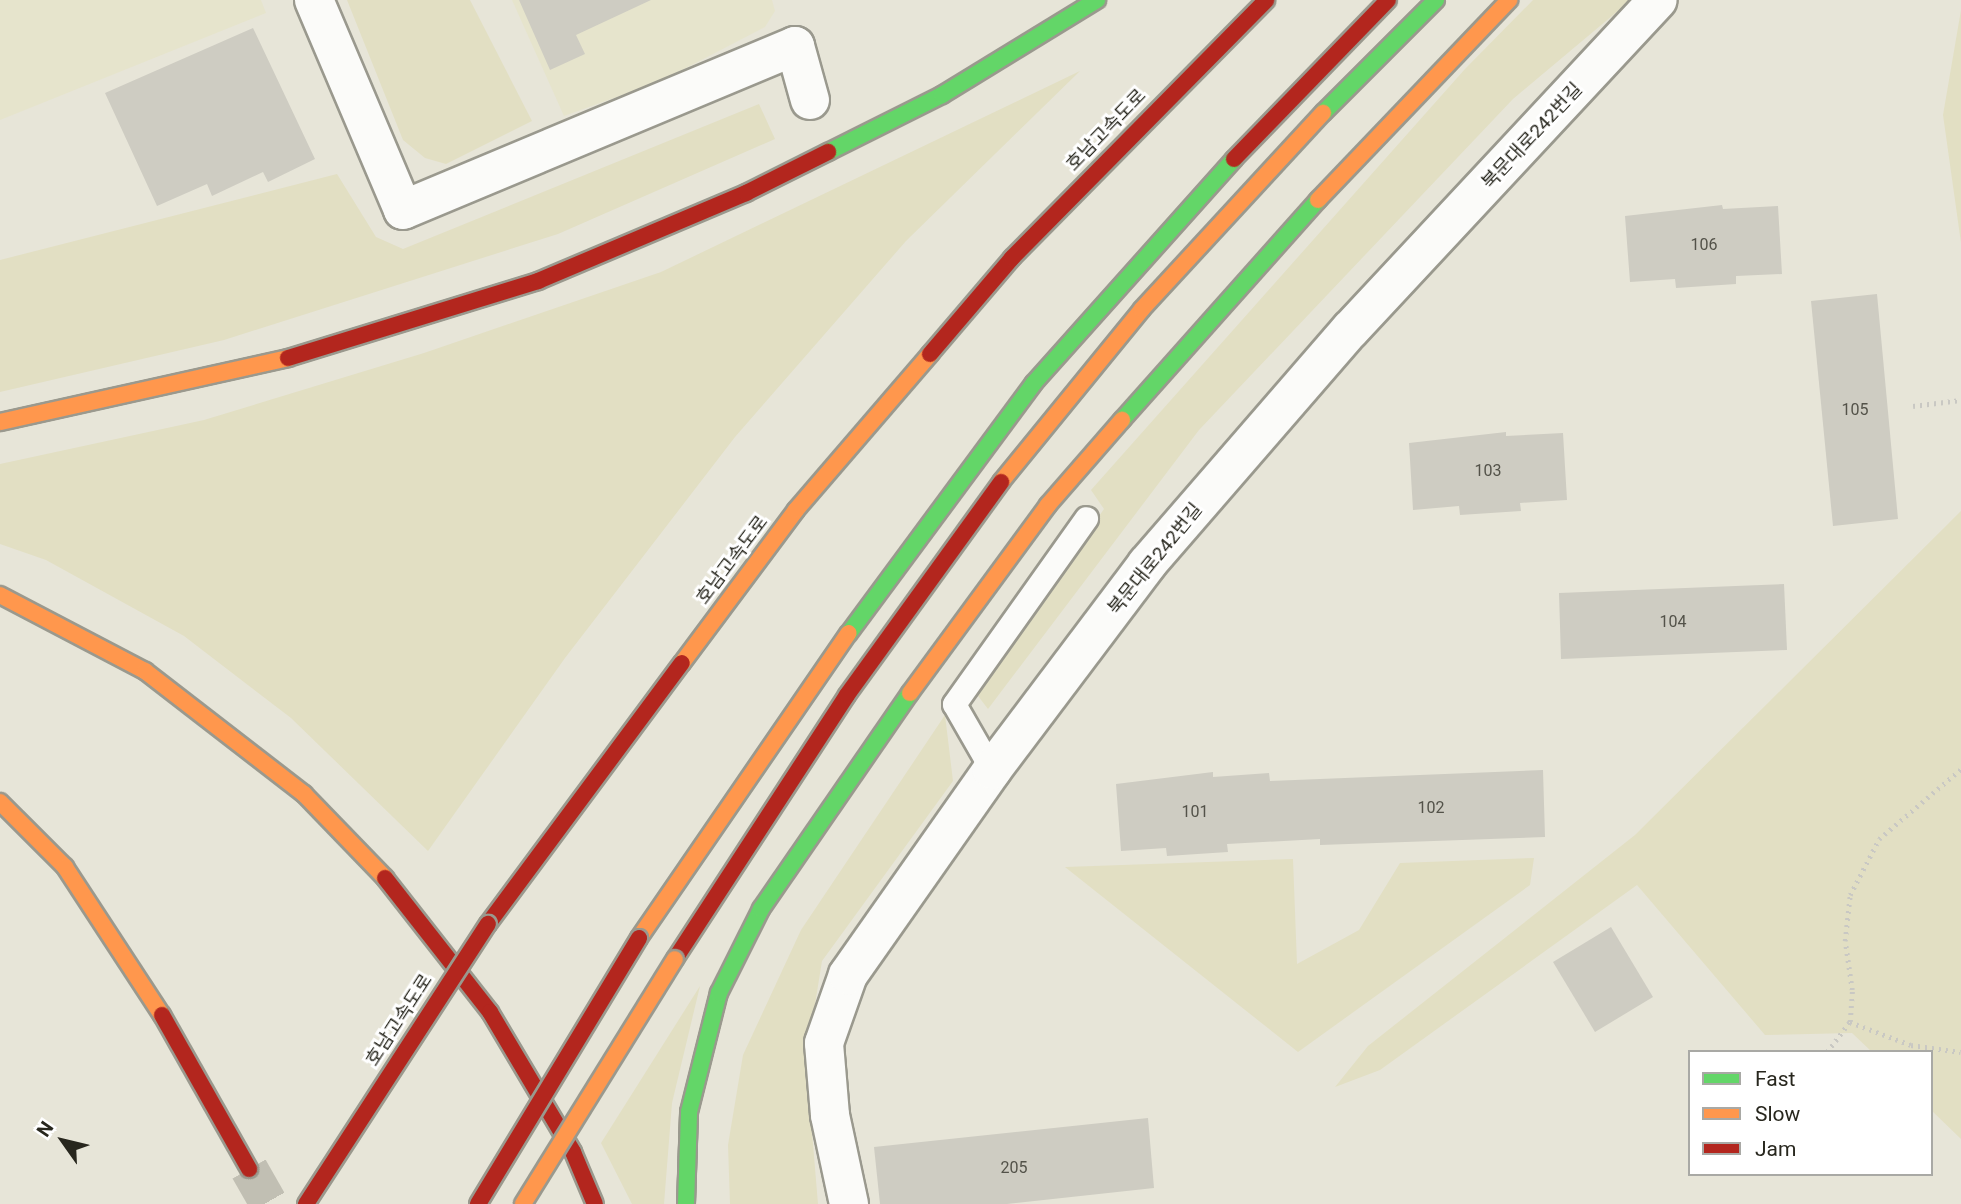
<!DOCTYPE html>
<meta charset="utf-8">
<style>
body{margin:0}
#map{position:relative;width:1961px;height:1204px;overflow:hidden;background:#e7e5d8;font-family:Roboto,"Noto Sans KR",sans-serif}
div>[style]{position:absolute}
.built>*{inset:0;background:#e6e4cc}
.green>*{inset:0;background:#e2dfc3}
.building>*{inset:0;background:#ceccc2}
.highway-tunnel>*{height:38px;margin-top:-19px;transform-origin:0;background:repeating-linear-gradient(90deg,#c1bfb3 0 38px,transparent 0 57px)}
.path>*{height:4.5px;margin-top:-2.25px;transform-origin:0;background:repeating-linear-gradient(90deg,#c9c8c3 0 2px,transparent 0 7px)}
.roads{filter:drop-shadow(2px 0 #9a998e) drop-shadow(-2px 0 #9a998e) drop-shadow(0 2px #9a998e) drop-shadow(0 -2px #9a998e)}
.lane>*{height:23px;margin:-11.5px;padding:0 11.5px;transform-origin:11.5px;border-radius:11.5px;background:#fbfbf9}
.street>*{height:38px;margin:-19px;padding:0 19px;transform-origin:19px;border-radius:19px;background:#fbfbf9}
.fast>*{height:16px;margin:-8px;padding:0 8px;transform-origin:8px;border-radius:8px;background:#63d668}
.slow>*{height:16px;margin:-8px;padding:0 8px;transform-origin:8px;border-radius:8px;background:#ff974d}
.jam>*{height:16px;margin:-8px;padding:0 8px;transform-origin:8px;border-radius:8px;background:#b3261e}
.bridges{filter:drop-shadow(2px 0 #9a998e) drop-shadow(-2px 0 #9a998e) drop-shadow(0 2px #9a998e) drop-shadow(0 -2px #9a998e)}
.slow-bridge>*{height:16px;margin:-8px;padding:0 8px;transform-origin:8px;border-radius:8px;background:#ff974d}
.jam-bridge>*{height:16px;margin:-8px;padding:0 8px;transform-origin:8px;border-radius:8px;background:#b3261e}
span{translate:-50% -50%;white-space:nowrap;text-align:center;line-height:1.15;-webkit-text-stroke:6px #fff;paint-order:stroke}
.number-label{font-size:16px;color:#535249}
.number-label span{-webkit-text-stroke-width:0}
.street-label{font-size:19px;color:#28271e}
.legend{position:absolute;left:1688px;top:1050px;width:245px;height:126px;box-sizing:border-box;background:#fff;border:2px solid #a9a9a5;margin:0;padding:9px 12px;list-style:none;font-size:21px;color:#28271e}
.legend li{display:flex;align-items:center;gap:14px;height:35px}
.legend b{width:35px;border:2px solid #a9a9a5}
.north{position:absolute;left:28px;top:1106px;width:70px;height:70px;-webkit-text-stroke:5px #fff;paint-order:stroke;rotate:304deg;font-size:19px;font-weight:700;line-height:28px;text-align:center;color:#28271e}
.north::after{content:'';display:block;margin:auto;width:24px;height:32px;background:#28271e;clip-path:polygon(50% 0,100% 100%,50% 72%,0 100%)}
</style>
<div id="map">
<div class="built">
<div style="clip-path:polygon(0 0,261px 0,266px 13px,0 120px)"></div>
<div style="clip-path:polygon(512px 0,772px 0,775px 11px,765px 27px,661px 81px,564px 116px)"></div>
</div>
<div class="green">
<div style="clip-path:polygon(347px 0,470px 0,532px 121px,446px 164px,425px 158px,403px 140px)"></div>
<div style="clip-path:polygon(1533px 0,1631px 0,1513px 99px,1199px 430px,988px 709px,975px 692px,1104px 509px,1091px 490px,1465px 69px)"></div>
<div style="clip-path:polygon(1961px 10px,1961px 243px,1943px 115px)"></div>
<div style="clip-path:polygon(1080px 71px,906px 241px,735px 437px,565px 658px,428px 851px,291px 718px,184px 636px,46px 560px,0 544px,0 464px,204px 420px,424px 353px,661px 272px)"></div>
<div style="clip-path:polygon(759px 104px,775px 139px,558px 234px,224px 340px,0 392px,0 260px,337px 174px,376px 237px,403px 249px)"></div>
<div style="clip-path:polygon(1961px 511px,1961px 1139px,1931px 1110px,1931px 1052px,1872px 1052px,1852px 1033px,1765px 1035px,1637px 885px,1380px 1070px,1335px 1087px,1368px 1046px,1635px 835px)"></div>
<div style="clip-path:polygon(945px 715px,953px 781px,822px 961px,806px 1060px,818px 1204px,730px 1204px,728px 1145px,743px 1055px,801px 930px)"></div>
<div style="clip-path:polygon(1534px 858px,1530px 885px,1298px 1052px,1065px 867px,1293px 859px,1297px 964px,1359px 930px,1400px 863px)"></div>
<div style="clip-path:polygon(700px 986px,672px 1103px,664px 1204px,632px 1204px,601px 1143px)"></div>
</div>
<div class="building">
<div style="clip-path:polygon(519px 0,651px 0,576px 35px,585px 54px,550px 70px)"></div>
<div style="clip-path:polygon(253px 28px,315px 159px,268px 182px,263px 172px,212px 196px,207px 184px,157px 206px,105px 93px)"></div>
<div style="clip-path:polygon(1722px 205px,1723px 209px,1778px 206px,1782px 274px,1736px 276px,1736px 284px,1676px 288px,1675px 279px,1630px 282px,1625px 216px)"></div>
<div style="clip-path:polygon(1877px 294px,1898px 519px,1833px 526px,1811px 301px)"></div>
<div style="clip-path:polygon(1506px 432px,1506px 436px,1563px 433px,1567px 500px,1520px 503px,1521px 511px,1460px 515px,1459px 506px,1413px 510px,1409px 443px)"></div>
<div style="clip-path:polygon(1784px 584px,1787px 650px,1561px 659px,1559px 593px)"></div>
<div style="clip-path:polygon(1543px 770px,1545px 837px,1320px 845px,1320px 839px,1227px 844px,1228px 852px,1167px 856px,1166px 848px,1121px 851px,1116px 784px,1213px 772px,1213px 777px,1269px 773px,1270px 781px)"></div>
<div style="clip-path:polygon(1611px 927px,1653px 997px,1595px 1032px,1553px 962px)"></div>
<div style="clip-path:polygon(1148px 1118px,1154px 1188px,1007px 1204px,880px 1204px,874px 1147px)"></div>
</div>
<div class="highway-tunnel">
<div style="left:249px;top:1169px;width:40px;rotate:60.3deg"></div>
</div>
<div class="path">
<div style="left:1913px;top:406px;width:48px;rotate:-7.1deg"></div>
<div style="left:1850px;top:1022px;width:65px;rotate:20.7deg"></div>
<div style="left:1911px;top:1045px;width:50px;rotate:8deg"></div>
<div style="left:1827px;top:1052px;width:38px;rotate:-53deg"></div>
<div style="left:1850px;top:1022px;width:32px;rotate:-86deg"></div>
<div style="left:1852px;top:990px;width:49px;rotate:-98.1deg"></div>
<div style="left:1845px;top:941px;width:46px;rotate:-83.8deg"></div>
<div style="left:1850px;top:895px;width:63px;rotate:-62.6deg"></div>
<div style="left:1879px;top:839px;width:108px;rotate:-40.5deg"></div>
</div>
<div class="roads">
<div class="lane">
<div style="left:992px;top:770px;width:76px;rotate:-119.9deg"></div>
<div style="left:954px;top:704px;width:228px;rotate:-54.6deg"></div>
</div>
<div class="street">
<div style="left:314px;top:0;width:228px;rotate:67deg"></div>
<div style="left:403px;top:210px;width:425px;rotate:-22.7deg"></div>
<div style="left:795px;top:46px;width:56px;rotate:74.5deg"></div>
<div style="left:849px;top:1204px;width:91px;rotate:-102.1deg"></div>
<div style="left:830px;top:1115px;width:72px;rotate:-94.8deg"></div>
<div style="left:824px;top:1043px;width:72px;rotate:-70.6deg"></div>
<div style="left:848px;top:975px;width:251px;rotate:-54.9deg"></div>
<div style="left:992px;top:770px;width:258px;rotate:-53deg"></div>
<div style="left:1147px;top:564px;width:310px;rotate:-49.1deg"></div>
<div style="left:1350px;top:330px;width:451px;rotate:-47deg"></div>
</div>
<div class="fast">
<div style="left:1323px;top:113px;width:160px;rotate:-45deg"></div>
<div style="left:828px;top:152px;width:127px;rotate:-26.6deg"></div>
<div style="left:942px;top:95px;width:182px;rotate:-31.5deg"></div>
<div style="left:1122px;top:420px;width:295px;rotate:-48.3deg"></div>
<div style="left:849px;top:633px;width:310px;rotate:-53.5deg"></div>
<div style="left:1033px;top:384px;width:302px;rotate:-48.2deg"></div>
<div style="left:686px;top:1204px;width:92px;rotate:-88.1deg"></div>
<div style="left:689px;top:1112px;width:123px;rotate:-75.9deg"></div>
<div style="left:719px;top:993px;width:94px;rotate:-63.4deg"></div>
<div style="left:761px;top:909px;width:262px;rotate:-55.4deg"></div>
</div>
<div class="slow">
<div style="left:1318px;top:200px;width:277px;rotate:-46.3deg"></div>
<div style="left:0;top:422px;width:295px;rotate:-12.5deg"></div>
<div style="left:1001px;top:482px;width:223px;rotate:-50.8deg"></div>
<div style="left:1142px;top:309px;width:267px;rotate:-47.3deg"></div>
<div style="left:0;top:595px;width:164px;rotate:27.7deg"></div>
<div style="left:145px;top:671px;width:201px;rotate:37.7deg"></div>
<div style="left:304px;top:794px;width:117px;rotate:46deg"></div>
<div style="left:682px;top:663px;width:191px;rotate:-53.3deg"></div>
<div style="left:796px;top:510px;width:206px;rotate:-49.3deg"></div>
<div style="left:910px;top:693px;width:233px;rotate:-53.7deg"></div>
<div style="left:1048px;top:505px;width:113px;rotate:-49deg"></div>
<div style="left:0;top:802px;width:92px;rotate:45deg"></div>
<div style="left:65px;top:867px;width:177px;rotate:56.8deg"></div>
<div style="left:639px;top:938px;width:370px;rotate:-55.5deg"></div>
</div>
<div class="jam">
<div style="left:1234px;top:159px;width:221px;rotate:-45.9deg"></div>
<div style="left:930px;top:354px;width:126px;rotate:-49.5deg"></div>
<div style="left:1012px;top:258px;width:362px;rotate:-45.4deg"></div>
<div style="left:288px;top:358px;width:262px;rotate:-17.1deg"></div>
<div style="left:538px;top:281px;width:226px;rotate:-22.9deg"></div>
<div style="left:746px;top:193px;width:92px;rotate:-26.6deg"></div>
<div style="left:385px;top:878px;width:170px;rotate:51.9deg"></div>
<div style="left:490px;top:1012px;width:163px;rotate:59.3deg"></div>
<div style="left:573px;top:1152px;width:56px;rotate:67.1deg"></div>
<div style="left:488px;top:924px;width:325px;rotate:-53.4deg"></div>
<div style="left:675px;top:959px;width:315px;rotate:-56.9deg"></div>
<div style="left:847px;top:695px;width:263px;rotate:-54.1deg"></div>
<div style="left:162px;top:1015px;width:177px;rotate:60.5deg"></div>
</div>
</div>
<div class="bridges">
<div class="slow-bridge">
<div style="left:523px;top:1204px;width:288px;rotate:-58.2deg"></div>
</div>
<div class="jam-bridge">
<div style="left:306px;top:1204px;width:334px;rotate:-57deg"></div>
<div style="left:478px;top:1204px;width:311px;rotate:-58.8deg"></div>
</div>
</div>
<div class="number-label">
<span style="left:1704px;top:245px">106</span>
<span style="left:1855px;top:410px">105</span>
<span style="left:1488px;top:471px">103</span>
<span style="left:1673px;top:622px">104</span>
<span style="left:1431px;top:808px">102</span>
<span style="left:1195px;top:812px">101</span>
<span style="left:1014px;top:1168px">205</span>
</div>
<div class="street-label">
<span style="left:1106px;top:130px;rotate:-46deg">호남고속도로</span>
<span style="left:1532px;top:136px;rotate:-47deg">북문대로242번길</span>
<span style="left:1155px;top:559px;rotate:-51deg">북문대로242번길</span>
<span style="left:732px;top:560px;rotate:-53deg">호남고속도로</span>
<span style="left:399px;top:1020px;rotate:-57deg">호남고속도로</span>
</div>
<ul class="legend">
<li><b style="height:9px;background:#63d668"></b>Fast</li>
<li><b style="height:9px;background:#ff974d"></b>Slow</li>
<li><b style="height:9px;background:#b3261e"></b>Jam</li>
</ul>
<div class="north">N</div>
</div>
